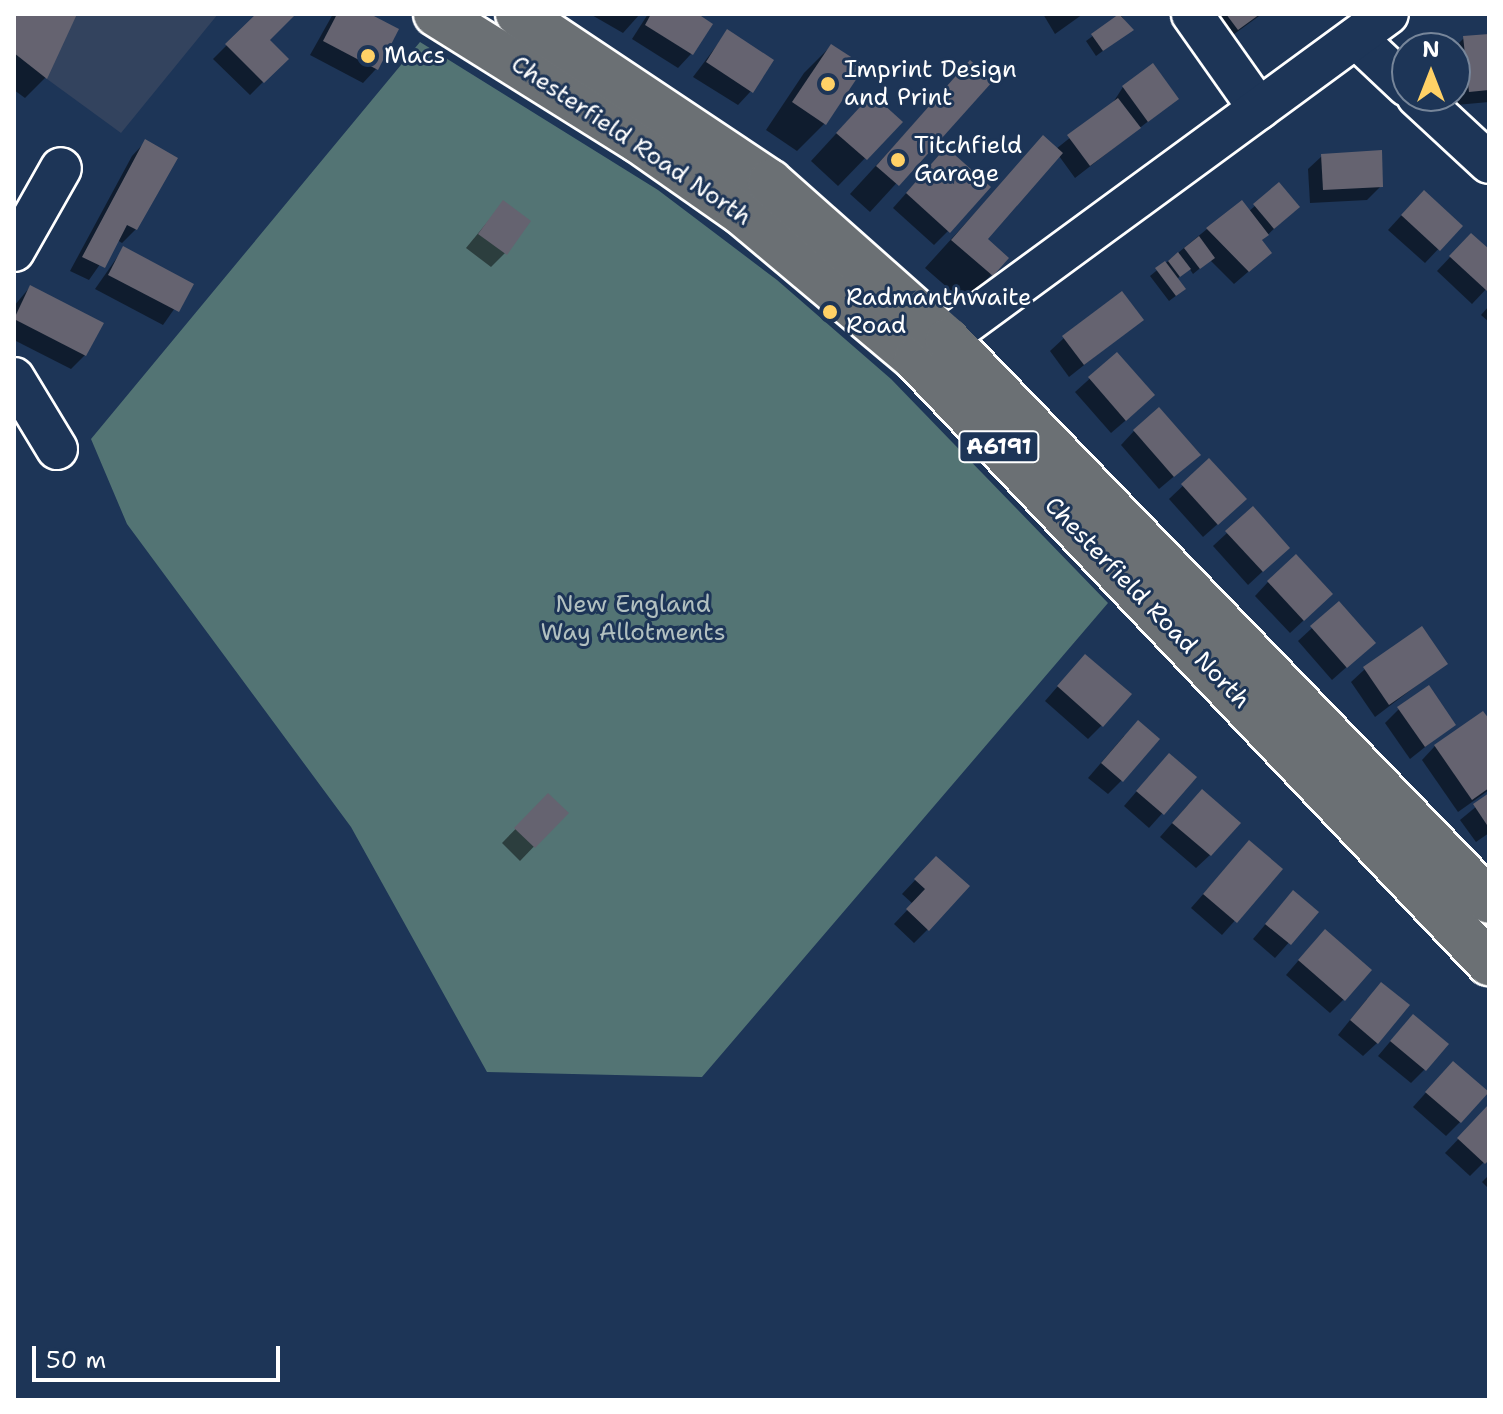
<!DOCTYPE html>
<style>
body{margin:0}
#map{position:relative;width:1503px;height:1414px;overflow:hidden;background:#1d3557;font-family:"Shantell Sans",sans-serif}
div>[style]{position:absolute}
.built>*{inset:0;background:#33435e}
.green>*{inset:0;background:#537474}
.shadow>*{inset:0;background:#0007}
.building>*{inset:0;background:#656370}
.roads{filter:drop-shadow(2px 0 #fff) drop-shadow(-2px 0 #fff) drop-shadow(0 2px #fff) drop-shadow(0 -2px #fff)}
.minor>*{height:40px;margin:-20px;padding:0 20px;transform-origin:20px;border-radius:20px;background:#1d3557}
.primary>*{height:44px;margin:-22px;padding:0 22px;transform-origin:22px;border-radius:22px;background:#6b7074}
.dots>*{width:22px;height:22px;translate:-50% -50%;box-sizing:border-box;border:4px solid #1d3557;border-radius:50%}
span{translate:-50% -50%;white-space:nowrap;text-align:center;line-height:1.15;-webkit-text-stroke:6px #1d3557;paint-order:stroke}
.shield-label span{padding:2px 6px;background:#1d3557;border:2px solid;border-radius:6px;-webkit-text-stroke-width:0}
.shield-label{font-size:22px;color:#fff;font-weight:700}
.poi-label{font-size:24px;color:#fff}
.left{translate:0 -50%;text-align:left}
.street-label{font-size:24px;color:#fff}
.park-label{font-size:24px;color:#b2c0c0}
.frame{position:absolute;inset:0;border:16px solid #fff;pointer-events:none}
.north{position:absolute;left:1391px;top:32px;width:80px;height:80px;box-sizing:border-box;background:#1d3557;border:2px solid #77869a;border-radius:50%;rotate:0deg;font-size:22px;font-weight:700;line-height:32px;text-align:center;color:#fff}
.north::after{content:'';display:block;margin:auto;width:28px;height:36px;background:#ffd166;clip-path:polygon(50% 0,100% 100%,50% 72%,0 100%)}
.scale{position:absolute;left:32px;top:1346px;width:248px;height:36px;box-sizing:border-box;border:4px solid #fff;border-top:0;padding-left:10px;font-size:24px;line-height:28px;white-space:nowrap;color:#fff;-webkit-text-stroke:6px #1d3557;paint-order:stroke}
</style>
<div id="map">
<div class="built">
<div style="clip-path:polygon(14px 14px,218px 14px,121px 133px,47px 79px)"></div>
</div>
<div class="green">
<div style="clip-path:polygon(420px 42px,658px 190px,777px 280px,891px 379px,1108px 603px,702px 1077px,487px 1072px,351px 827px,127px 524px,91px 439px)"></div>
</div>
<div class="shadow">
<div style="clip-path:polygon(14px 14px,75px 14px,45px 78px,25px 98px,14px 90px)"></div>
<div style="clip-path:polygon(258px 14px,293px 14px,267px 40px,286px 59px,250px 95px,213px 59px)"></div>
<div style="clip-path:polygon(333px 14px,366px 14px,376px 69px,363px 83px,310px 55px)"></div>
<div style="clip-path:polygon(590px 14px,640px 14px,623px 33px)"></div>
<div style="clip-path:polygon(648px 14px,694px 14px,691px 54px,678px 68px,632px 39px)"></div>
<div style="clip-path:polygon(1043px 14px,1083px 14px,1055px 34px)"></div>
<div style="clip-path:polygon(1202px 14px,1262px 14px,1223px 42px)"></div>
<div style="clip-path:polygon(1121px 15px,1131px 30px,1096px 56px,1086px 41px)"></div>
<div style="clip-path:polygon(727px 32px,751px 91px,738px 105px,693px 77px)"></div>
<div style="clip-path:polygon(1489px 36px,1489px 102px,1456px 105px,1454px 48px,1464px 38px)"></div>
<div style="clip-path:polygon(831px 46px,824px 124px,797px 151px,766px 130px,804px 73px)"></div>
<div style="clip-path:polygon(970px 63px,990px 81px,870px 212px,850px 194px)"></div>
<div style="clip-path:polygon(1123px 87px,1177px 99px,1075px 178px,1059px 156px,985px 239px,991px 275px,964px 302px,925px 268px,1043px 138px,1056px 149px,1112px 104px)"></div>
<div style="clip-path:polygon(900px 122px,838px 186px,811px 161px,845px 124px)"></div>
<div style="clip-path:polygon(145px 142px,136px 229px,122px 243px,117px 240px,89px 280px,70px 271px,132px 156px)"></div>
<div style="clip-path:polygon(1322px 156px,1381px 186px,1367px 200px,1310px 203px,1308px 169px)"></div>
<div style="clip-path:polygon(933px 163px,948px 231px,934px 245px,893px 208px)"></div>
<div style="clip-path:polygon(1279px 185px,1291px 213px,1261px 241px,1270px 253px,1234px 284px,1210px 260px,1193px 274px,1189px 268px,1177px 279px,1177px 295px,1169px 301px,1150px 276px,1207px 229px,1248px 212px)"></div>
<div style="clip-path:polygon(503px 203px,505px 253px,491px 267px,466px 248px)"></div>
<div style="clip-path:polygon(1410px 206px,1460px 226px,1425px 263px,1388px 230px)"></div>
<div style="clip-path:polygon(1471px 235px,1489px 252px,1489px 286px,1472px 304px,1437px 271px)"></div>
<div style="clip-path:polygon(123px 249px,191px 285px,163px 325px,95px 289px)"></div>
<div style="clip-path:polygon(30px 287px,85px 355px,71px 369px,14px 340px,14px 306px)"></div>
<div style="clip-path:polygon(1489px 306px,1489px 322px,1481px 315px)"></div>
<div style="clip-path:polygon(1141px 320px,1069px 377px,1050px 351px,1064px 338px)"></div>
<div style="clip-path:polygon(1117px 354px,1139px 409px,1111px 433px,1075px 392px)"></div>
<div style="clip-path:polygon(1134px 431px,1184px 468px,1159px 489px,1121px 445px)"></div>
<div style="clip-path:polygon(1209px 461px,1230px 513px,1203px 537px,1169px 499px)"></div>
<div style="clip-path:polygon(1227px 533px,1274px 561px,1248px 585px,1213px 546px)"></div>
<div style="clip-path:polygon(1268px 582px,1317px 608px,1290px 633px,1255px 596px)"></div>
<div style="clip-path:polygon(1338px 604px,1359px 656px,1332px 680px,1298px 641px)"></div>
<div style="clip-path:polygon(1445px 664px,1375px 717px,1351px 682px,1365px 669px)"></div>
<div style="clip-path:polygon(1072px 670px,1102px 725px,1088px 739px,1045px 701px)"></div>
<div style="clip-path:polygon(1399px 709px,1454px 724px,1410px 759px,1385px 723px)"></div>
<div style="clip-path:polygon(1489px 722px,1489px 790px,1458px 812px,1422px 760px,1435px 746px)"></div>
<div style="clip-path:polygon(1124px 736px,1122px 780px,1108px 794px,1088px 778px)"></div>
<div style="clip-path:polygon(1155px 770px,1194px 778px,1149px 828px,1124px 806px)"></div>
<div style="clip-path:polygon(548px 796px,566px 813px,520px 861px,502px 843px)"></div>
<div style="clip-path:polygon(1489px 796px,1489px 833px,1476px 842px,1460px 820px)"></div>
<div style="clip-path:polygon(1188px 805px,1210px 855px,1196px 868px,1160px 837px)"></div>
<div style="clip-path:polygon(1236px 857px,1280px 870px,1222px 935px,1191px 908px)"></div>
<div style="clip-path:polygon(936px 858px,928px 929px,914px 943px,894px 924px,913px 904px,902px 894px)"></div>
<div style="clip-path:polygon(1280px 907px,1316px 912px,1275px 958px,1253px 939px)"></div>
<div style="clip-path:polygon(1311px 946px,1344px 999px,1330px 1013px,1286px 975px)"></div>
<div style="clip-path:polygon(1367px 999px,1377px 1043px,1363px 1056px,1338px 1035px)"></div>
<div style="clip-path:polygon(1400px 1030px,1425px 1069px,1411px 1083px,1378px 1056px)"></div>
<div style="clip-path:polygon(1440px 1077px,1460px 1122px,1446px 1136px,1413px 1107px)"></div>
<div style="clip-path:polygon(1489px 1107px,1489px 1157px,1470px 1176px,1445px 1153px)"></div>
<div style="clip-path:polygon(1489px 1175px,1489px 1189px,1482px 1182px)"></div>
</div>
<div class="building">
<div style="clip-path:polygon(14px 14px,77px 14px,47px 79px,14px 53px)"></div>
<div style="clip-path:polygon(256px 14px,296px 14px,270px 40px,289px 59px,264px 83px,225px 44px)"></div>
<div style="clip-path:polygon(337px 14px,370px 14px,399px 29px,378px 70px,323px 41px)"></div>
<div style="clip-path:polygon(651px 14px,698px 14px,713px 24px,693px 55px,645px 25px)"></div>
<div style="clip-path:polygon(1119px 14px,1134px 30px,1103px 51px,1091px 34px)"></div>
<div style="clip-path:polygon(1226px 14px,1260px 14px,1238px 30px)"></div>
<div style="clip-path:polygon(727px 29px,774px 60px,753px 93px,706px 62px)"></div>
<div style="clip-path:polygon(1489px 34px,1489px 90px,1469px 92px,1463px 36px)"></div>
<div style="clip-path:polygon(831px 44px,865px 66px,826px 125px,792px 102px)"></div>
<div style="clip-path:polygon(970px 60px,993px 81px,899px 186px,876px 166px)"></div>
<div style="clip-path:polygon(1153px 63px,1179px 99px,1148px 122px,1122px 86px)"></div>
<div style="clip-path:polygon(872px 94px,903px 122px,867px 160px,836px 133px)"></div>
<div style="clip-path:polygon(1118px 98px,1141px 128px,1090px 166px,1067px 135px)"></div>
<div style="clip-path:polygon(1043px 135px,1063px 153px,988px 239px,1009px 258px,993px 276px,951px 240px)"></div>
<div style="clip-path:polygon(145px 139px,178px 158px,137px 230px,127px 225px,105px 268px,82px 257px)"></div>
<div style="clip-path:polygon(946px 147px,991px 187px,950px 233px,906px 193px)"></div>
<div style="clip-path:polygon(1382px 150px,1383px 187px,1323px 190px,1321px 154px)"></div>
<div style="clip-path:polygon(1279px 182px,1300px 207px,1274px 229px,1253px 204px)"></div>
<div style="clip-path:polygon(1424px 190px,1463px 226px,1440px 251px,1401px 215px)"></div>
<div style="clip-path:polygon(503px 200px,531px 221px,507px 255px,478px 234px)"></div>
<div style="clip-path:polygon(1242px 200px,1269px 235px,1262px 240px,1272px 253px,1249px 272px,1206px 228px)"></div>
<div style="clip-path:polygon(1471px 233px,1489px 249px,1487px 291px,1449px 256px)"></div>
<div style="clip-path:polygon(1199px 236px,1215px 258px,1200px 269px,1184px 248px)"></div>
<div style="clip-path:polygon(123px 246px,194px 284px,179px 312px,108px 275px)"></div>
<div style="clip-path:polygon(1178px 252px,1191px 269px,1180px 277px,1168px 261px)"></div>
<div style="clip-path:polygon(1165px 261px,1186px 289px,1176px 296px,1155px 268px)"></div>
<div style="clip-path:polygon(30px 285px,104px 323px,86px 356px,14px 319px)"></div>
<div style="clip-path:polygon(1122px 291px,1144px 320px,1084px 365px,1062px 336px)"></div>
<div style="clip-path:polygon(1117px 352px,1155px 395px,1126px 421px,1088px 377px)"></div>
<div style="clip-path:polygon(1159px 407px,1201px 455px,1174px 477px,1133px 430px)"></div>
<div style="clip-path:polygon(1209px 458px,1247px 499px,1218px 525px,1181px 484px)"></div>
<div style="clip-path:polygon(1253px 506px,1290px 548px,1263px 572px,1225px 531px)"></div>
<div style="clip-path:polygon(1296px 554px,1333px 594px,1304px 621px,1267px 581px)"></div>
<div style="clip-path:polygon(1339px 601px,1376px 643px,1347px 668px,1310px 626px)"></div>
<div style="clip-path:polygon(1422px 626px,1448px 664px,1389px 705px,1363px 667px)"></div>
<div style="clip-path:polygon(1085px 654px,1132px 694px,1103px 727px,1057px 686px)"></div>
<div style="clip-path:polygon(1429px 685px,1456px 725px,1425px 747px,1397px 707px)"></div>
<div style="clip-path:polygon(1483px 711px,1489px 719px,1489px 788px,1472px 800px,1434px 745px)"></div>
<div style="clip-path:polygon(1138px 720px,1160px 739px,1123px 782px,1101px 763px)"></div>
<div style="clip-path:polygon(1169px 753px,1197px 777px,1164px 815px,1136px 791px)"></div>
<div style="clip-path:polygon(1202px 789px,1241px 823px,1211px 856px,1172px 823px)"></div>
<div style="clip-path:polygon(548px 793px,569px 813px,535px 848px,514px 828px)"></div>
<div style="clip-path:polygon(1489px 793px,1489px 828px,1473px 804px)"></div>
<div style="clip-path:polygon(1249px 840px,1283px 869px,1237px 923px,1203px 894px)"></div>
<div style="clip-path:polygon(936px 856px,970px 886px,929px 931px,906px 909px,925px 889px,914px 879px)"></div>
<div style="clip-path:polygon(1293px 890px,1319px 912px,1291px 945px,1265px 924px)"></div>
<div style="clip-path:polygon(1325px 929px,1372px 970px,1345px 1001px,1298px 960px)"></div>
<div style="clip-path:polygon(1381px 982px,1410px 1005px,1378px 1044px,1350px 1020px)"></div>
<div style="clip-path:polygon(1413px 1014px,1449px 1044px,1426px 1071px,1390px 1041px)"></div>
<div style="clip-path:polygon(1453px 1061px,1489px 1092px,1461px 1123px,1425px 1092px)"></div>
<div style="clip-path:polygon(1489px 1104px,1489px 1160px,1485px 1164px,1457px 1138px)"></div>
</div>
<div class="roads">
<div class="minor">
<div style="left:1192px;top:14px;width:116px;rotate:54.8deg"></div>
<div style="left:1356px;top:38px;width:70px;rotate:43.3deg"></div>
<div style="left:1417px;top:96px;width:98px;rotate:42.9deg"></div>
<div style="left:14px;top:251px;width:95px;rotate:-60.5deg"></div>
<div style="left:920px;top:357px;width:580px;rotate:-36.24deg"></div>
<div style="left:14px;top:378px;width:83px;rotate:58.8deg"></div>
</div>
<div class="primary">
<div style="left:436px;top:14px;width:238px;rotate:32deg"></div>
<div style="left:638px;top:140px;width:126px;rotate:35deg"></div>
<div style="left:741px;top:212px;width:229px;rotate:40deg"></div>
<div style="left:916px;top:359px;width:833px;rotate:46.51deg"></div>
<div style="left:518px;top:14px;width:303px;rotate:33.7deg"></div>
<div style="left:770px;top:182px;width:238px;rotate:41.6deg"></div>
<div style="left:948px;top:340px;width:779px;rotate:46.04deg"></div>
</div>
</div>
<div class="dots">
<div style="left:368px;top:56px;background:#ffd166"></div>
<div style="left:828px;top:84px;background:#ffd166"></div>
<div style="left:898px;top:160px;background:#ffd166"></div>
<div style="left:830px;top:312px;background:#ffd166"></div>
</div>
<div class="shield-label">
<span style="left:999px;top:447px">A6191</span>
</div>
<div class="poi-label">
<span class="left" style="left:384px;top:56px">Macs</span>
<span class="left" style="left:844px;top:84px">Imprint Design<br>and Print</span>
<span class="left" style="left:914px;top:160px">Titchfield<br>Garage</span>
<span class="left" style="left:846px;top:312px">Radmanthwaite<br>Road</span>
</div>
<div class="street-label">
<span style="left:631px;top:141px;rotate:34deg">Chesterfield Road North</span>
<span style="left:1147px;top:603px;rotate:46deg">Chesterfield Road North</span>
</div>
<div class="park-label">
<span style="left:633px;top:619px">New England<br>Way Allotments</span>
</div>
<div class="frame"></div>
<div class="north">N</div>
<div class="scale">50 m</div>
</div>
